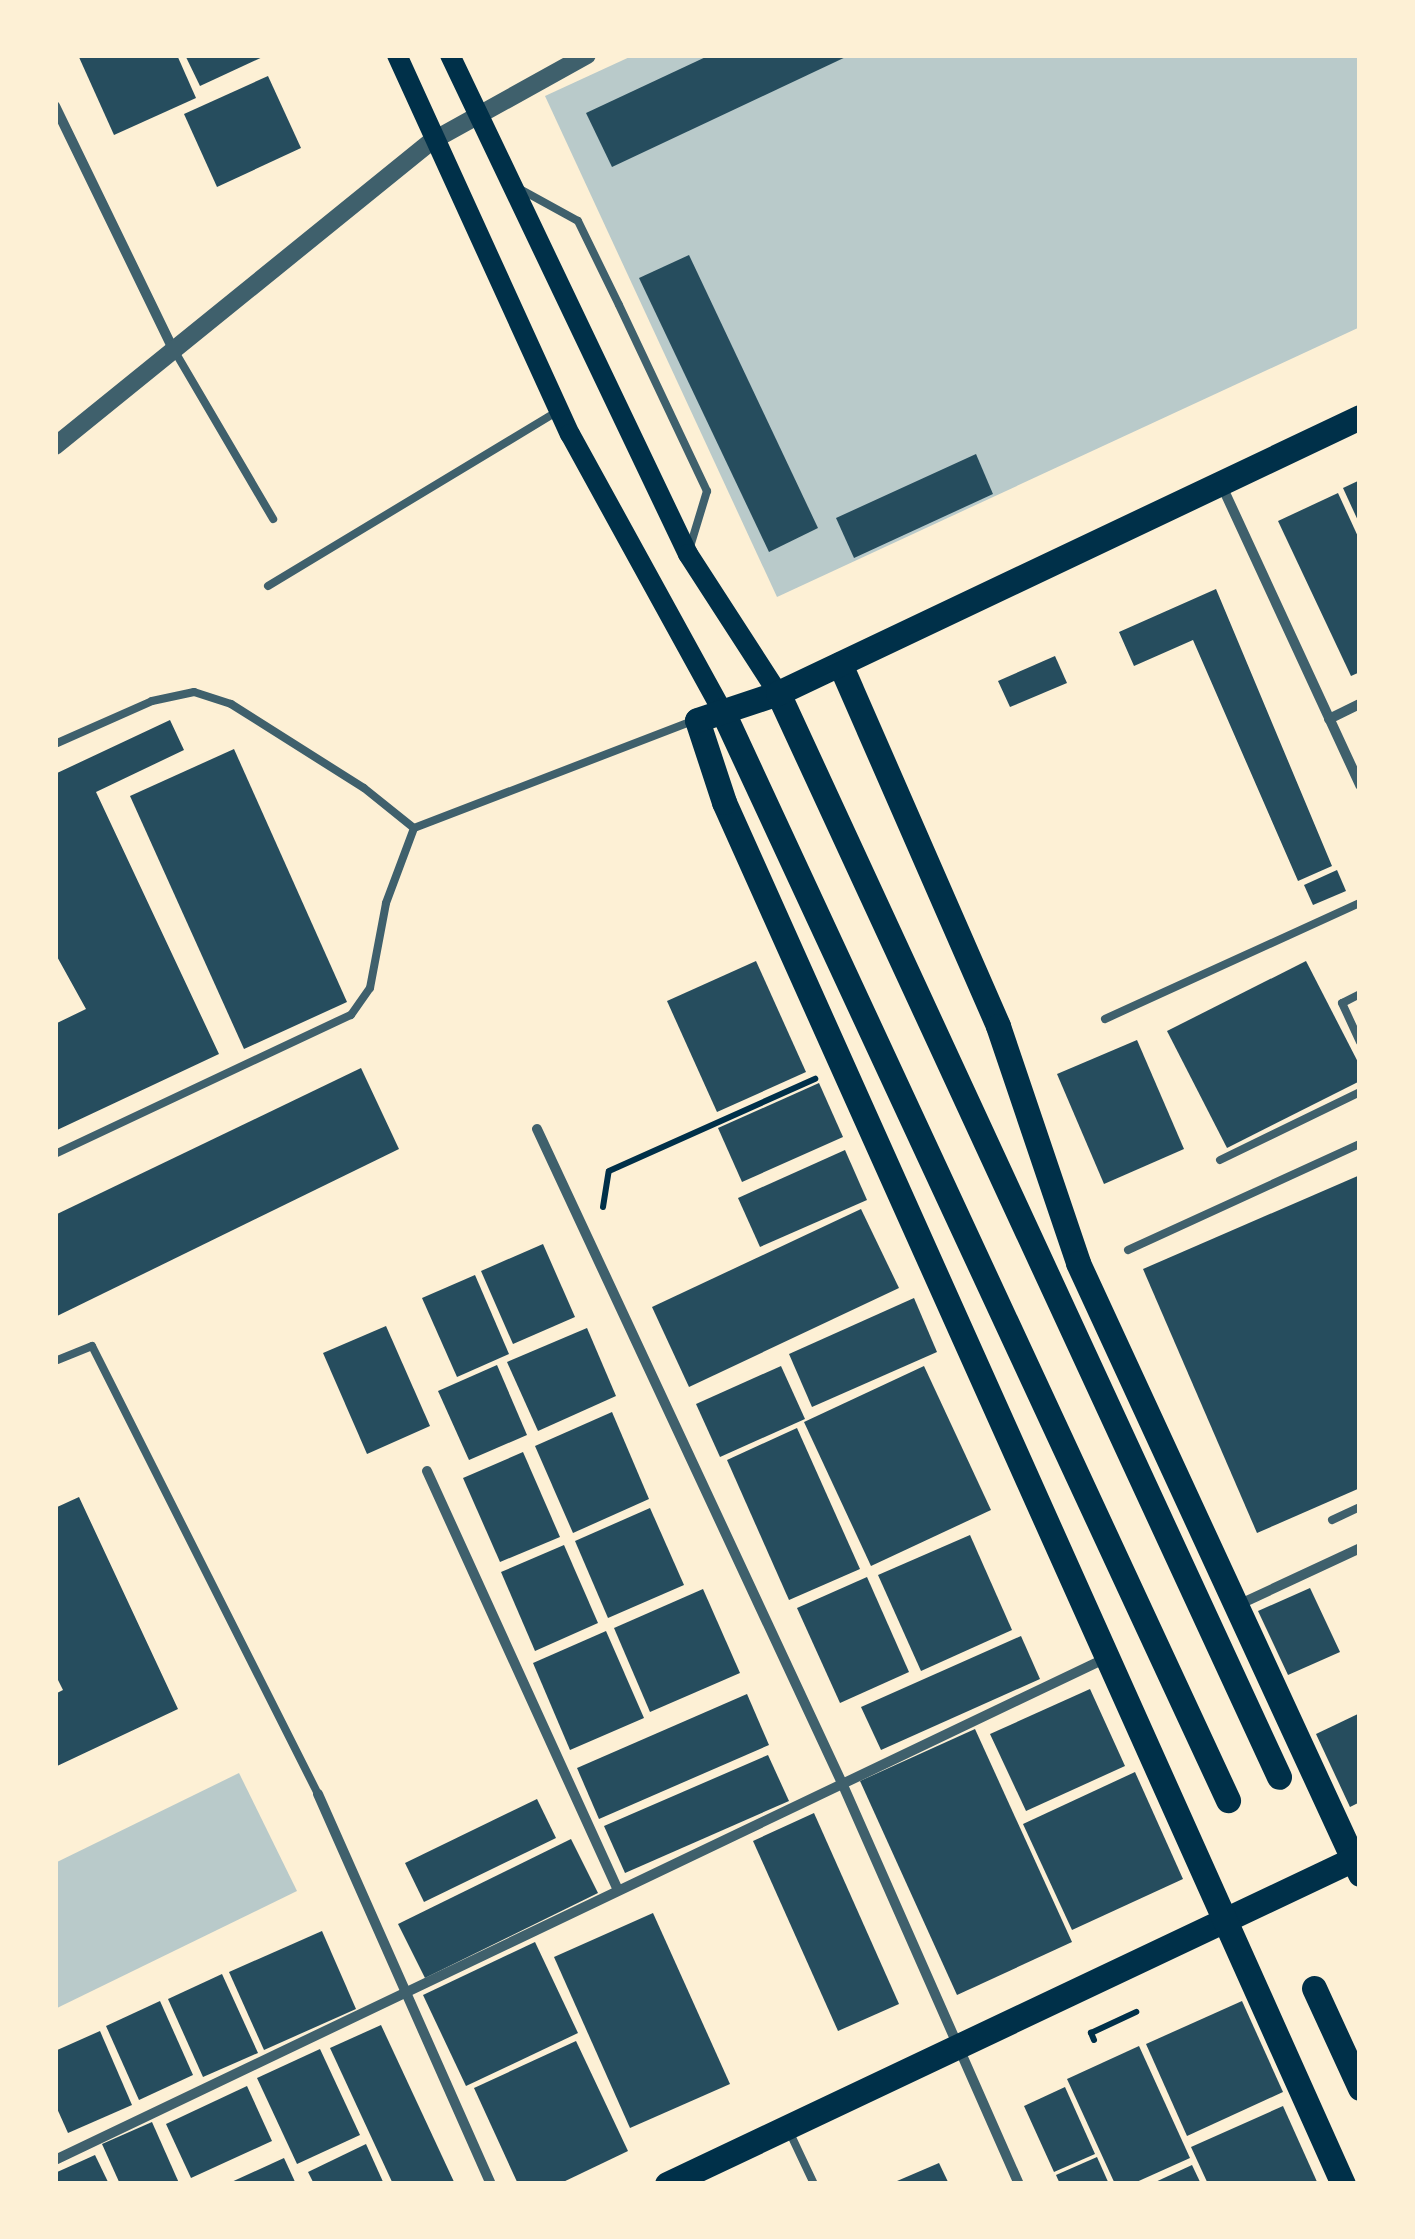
<!DOCTYPE html>
<style>
body{margin:0}
#map{position:relative;width:1415px;height:2239px;overflow:hidden;background:#fdf0d5;font-family:Mulish,sans-serif}
div>[style]{position:absolute}
.green>*{inset:0;background:#b9caca}
.building>*{inset:0;background:#264d5e}
.path>*{height:6px;margin:-3px;padding:0 3px;transform-origin:3px;border-radius:3px;background:#003049}
.service>*{height:8px;margin:-4px;padding:0 4px;transform-origin:4px;border-radius:4px;background:#3f606c}
.minor>*{height:10px;margin:-5px;padding:0 5px;transform-origin:5px;border-radius:5px;background:#3f606c}
.tertiary>*{height:18px;margin:-9px;padding:0 9px;transform-origin:9px;border-radius:9px;background:#3f606c}
.secondary>*{height:20px;margin:-10px;padding:0 10px;transform-origin:10px;border-radius:10px;background:#003049}
.primary>*{height:25px;margin:-12.5px;padding:0 12.5px;transform-origin:12.5px;border-radius:12.5px;background:#003049}
span{translate:-50% -50%;white-space:nowrap;text-align:center;line-height:1.15;-webkit-text-stroke:10px #fdf0d5;paint-order:stroke}
.frame{position:absolute;inset:0;border:58px solid #fdf0d5;pointer-events:none}
</style>
<div id="map">
<div class="green">
<div style="clip-path:polygon(634px 55px,1360px 55px,1360px 327px,777px 597px,545px 96px)"></div>
<div style="clip-path:polygon(239px 1773px,297px 1891px,55px 2009px,55px 1863px)"></div>
</div>
<div class="building">
<div style="clip-path:polygon(78px 55px,177px 55px,196px 98px,114px 135px)"></div>
<div style="clip-path:polygon(185px 55px,267px 55px,200px 86px)"></div>
<div style="clip-path:polygon(710px 55px,850px 55px,612px 167px,586px 113px)"></div>
<div style="clip-path:polygon(268px 76px,301px 148px,217px 187px,184px 114px)"></div>
<div style="clip-path:polygon(689px 255px,818px 528px,769px 552px,639px 278px)"></div>
<div style="clip-path:polygon(976px 454px,993px 494px,854px 558px,836px 518px)"></div>
<div style="clip-path:polygon(1360px 480px,1360px 525px,1343px 488px)"></div>
<div style="clip-path:polygon(1338px 493px,1360px 541px,1360px 672px,1351px 676px,1278px 521px)"></div>
<div style="clip-path:polygon(1216px 589px,1332px 866px,1298px 881px,1193px 640px,1134px 666px,1119px 632px)"></div>
<div style="clip-path:polygon(1055px 656px,1067px 683px,1010px 707px,998px 681px)"></div>
<div style="clip-path:polygon(170px 720px,184px 750px,96px 792px,219px 1054px,55px 1131px,55px 1024px,86px 1009px,55px 953px,55px 774px)"></div>
<div style="clip-path:polygon(234px 749px,347px 1002px,244px 1049px,130px 796px)"></div>
<div style="clip-path:polygon(1337px 870px,1346px 891px,1313px 905px,1304px 885px)"></div>
<div style="clip-path:polygon(756px 961px,806px 1072px,717px 1112px,667px 1001px)"></div>
<div style="clip-path:polygon(1306px 961px,1360px 1066px,1360px 1081px,1227px 1148px,1167px 1031px)"></div>
<div style="clip-path:polygon(1137px 1040px,1184px 1149px,1104px 1184px,1057px 1074px)"></div>
<div style="clip-path:polygon(361px 1068px,399px 1149px,55px 1317px,55px 1215px)"></div>
<div style="clip-path:polygon(819px 1083px,843px 1137px,742px 1182px,718px 1128px)"></div>
<div style="clip-path:polygon(845px 1150px,867px 1200px,760px 1247px,738px 1198px)"></div>
<div style="clip-path:polygon(1360px 1175px,1360px 1488px,1257px 1533px,1143px 1269px)"></div>
<div style="clip-path:polygon(861px 1209px,899px 1288px,689px 1387px,652px 1307px)"></div>
<div style="clip-path:polygon(543px 1244px,575px 1317px,513px 1344px,481px 1271px)"></div>
<div style="clip-path:polygon(475px 1275px,509px 1354px,457px 1377px,422px 1298px)"></div>
<div style="clip-path:polygon(914px 1298px,937px 1352px,812px 1407px,789px 1354px)"></div>
<div style="clip-path:polygon(386px 1326px,430px 1426px,367px 1454px,323px 1353px)"></div>
<div style="clip-path:polygon(587px 1328px,616px 1396px,538px 1431px,507px 1362px)"></div>
<div style="clip-path:polygon(497px 1365px,527px 1435px,469px 1460px,438px 1391px)"></div>
<div style="clip-path:polygon(781px 1366px,805px 1419px,720px 1457px,696px 1404px)"></div>
<div style="clip-path:polygon(924px 1366px,991px 1510px,871px 1566px,804px 1422px)"></div>
<div style="clip-path:polygon(612px 1412px,649px 1499px,573px 1533px,535px 1446px)"></div>
<div style="clip-path:polygon(797px 1428px,860px 1569px,789px 1600px,727px 1460px)"></div>
<div style="clip-path:polygon(523px 1452px,560px 1537px,500px 1562px,463px 1478px)"></div>
<div style="clip-path:polygon(79px 1497px,178px 1709px,55px 1767px,55px 1694px,63px 1690px,55px 1674px,55px 1508px)"></div>
<div style="clip-path:polygon(650px 1508px,684px 1585px,608px 1618px,575px 1541px)"></div>
<div style="clip-path:polygon(970px 1535px,1012px 1630px,921px 1671px,878px 1575px)"></div>
<div style="clip-path:polygon(564px 1545px,598px 1623px,535px 1651px,501px 1572px)"></div>
<div style="clip-path:polygon(867px 1577px,909px 1672px,840px 1703px,797px 1608px)"></div>
<div style="clip-path:polygon(1310px 1588px,1340px 1652px,1288px 1675px,1258px 1611px)"></div>
<div style="clip-path:polygon(703px 1589px,740px 1673px,650px 1712px,614px 1628px)"></div>
<div style="clip-path:polygon(606px 1631px,644px 1718px,570px 1750px,533px 1663px)"></div>
<div style="clip-path:polygon(1021px 1636px,1040px 1679px,881px 1750px,861px 1707px)"></div>
<div style="clip-path:polygon(1090px 1689px,1125px 1766px,1026px 1811px,990px 1734px)"></div>
<div style="clip-path:polygon(747px 1694px,769px 1745px,599px 1819px,577px 1768px)"></div>
<div style="clip-path:polygon(1360px 1713px,1360px 1802px,1350px 1807px,1316px 1734px)"></div>
<div style="clip-path:polygon(975px 1729px,1072px 1942px,957px 1995px,860px 1781px)"></div>
<div style="clip-path:polygon(768px 1755px,789px 1801px,625px 1873px,604px 1826px)"></div>
<div style="clip-path:polygon(1135px 1772px,1183px 1879px,1072px 1930px,1023px 1824px)"></div>
<div style="clip-path:polygon(537px 1799px,556px 1838px,424px 1902px,405px 1863px)"></div>
<div style="clip-path:polygon(814px 1813px,899px 2004px,838px 2031px,753px 1841px)"></div>
<div style="clip-path:polygon(571px 1839px,598px 1893px,425px 1978px,398px 1924px)"></div>
<div style="clip-path:polygon(653px 1913px,730px 2084px,630px 2128px,554px 1957px)"></div>
<div style="clip-path:polygon(322px 1931px,356px 2009px,264px 2050px,229px 1972px)"></div>
<div style="clip-path:polygon(535px 1942px,578px 2033px,466px 2086px,423px 1995px)"></div>
<div style="clip-path:polygon(222px 1974px,258px 2053px,203px 2077px,168px 1999px)"></div>
<div style="clip-path:polygon(160px 2001px,193px 2075px,139px 2100px,106px 2026px)"></div>
<div style="clip-path:polygon(1242px 2001px,1283px 2092px,1187px 2136px,1146px 2044px)"></div>
<div style="clip-path:polygon(381px 2025px,455px 2184px,393px 2184px,330px 2048px)"></div>
<div style="clip-path:polygon(100px 2031px,132px 2105px,68px 2133px,55px 2104px,55px 2051px)"></div>
<div style="clip-path:polygon(576px 2041px,628px 2151px,559px 2184px,518px 2184px,474px 2088px)"></div>
<div style="clip-path:polygon(1139px 2046px,1190px 2158px,1132px 2184px,1115px 2184px,1067px 2079px)"></div>
<div style="clip-path:polygon(320px 2049px,360px 2135px,297px 2164px,257px 2078px)"></div>
<div style="clip-path:polygon(247px 2086px,272px 2141px,191px 2178px,166px 2124px)"></div>
<div style="clip-path:polygon(1065px 2087px,1095px 2154px,1054px 2172px,1024px 2106px)"></div>
<div style="clip-path:polygon(1283px 2106px,1318px 2184px,1208px 2184px,1191px 2147px)"></div>
<div style="clip-path:polygon(152px 2122px,179px 2183px,120px 2184px,102px 2144px)"></div>
<div style="clip-path:polygon(366px 2144px,384px 2184px,314px 2184px,308px 2172px)"></div>
<div style="clip-path:polygon(95px 2155px,109px 2184px,55px 2184px,55px 2173px)"></div>
<div style="clip-path:polygon(1097px 2157px,1109px 2184px,1060px 2184px,1056px 2175px)"></div>
<div style="clip-path:polygon(284px 2158px,296px 2184px,227px 2184px)"></div>
<div style="clip-path:polygon(939px 2163px,949px 2184px,890px 2184px)"></div>
<div style="clip-path:polygon(1192px 2165px,1201px 2184px,1151px 2184px)"></div>
</div>
<div class="path">
<div style="left:603px;top:1207px;width:36px;rotate:-81deg"></div>
<div style="left:609px;top:1171px;width:226px;rotate:-24.1deg"></div>
<div style="left:1094px;top:2040px;width:8px;rotate:-113deg"></div>
<div style="left:1091px;top:2033px;width:50px;rotate:-25deg"></div>
</div>
<div class="service">
<div style="left:518px;top:188px;width:68px;rotate:28.8deg"></div>
<div style="left:578px;top:221px;width:93px;rotate:64deg"></div>
<div style="left:619px;top:305px;width:206px;rotate:64.7deg"></div>
<div style="left:707px;top:491px;width:59px;rotate:106.9deg"></div>
<div style="left:174px;top:350px;width:196px;rotate:59.6deg"></div>
<div style="left:268px;top:586px;width:336px;rotate:-31.1deg"></div>
<div style="left:55px;top:744px;width:106px;rotate:-23.9deg"></div>
<div style="left:152px;top:701px;width:43px;rotate:-12.1deg"></div>
<div style="left:194px;top:692px;width:39px;rotate:18deg"></div>
<div style="left:231px;top:704px;width:157px;rotate:32.3deg"></div>
<div style="left:364px;top:788px;width:64px;rotate:38.7deg"></div>
<div style="left:414px;top:828px;width:299px;rotate:-21deg"></div>
<div style="left:1360px;top:994px;width:20px;rotate:153deg"></div>
<div style="left:1342px;top:1003px;width:43px;rotate:65.2deg"></div>
<div style="left:1105px;top:1019px;width:280px;rotate:-24.5deg"></div>
<div style="left:55px;top:1154px;width:327px;rotate:-25.2deg"></div>
<div style="left:351px;top:1015px;width:33px;rotate:-55deg"></div>
<div style="left:370px;top:988px;width:86px;rotate:-79.3deg"></div>
<div style="left:386px;top:903px;width:80px;rotate:-69.5deg"></div>
<div style="left:1220px;top:1160px;width:156px;rotate:-25.9deg"></div>
<div style="left:1128px;top:1250px;width:255px;rotate:-24.6deg"></div>
<div style="left:55px;top:1361px;width:40px;rotate:-22deg"></div>
<div style="left:92px;top:1346px;width:502px;rotate:63.23deg"></div>
<div style="left:1332px;top:1520px;width:31px;rotate:-25deg"></div>
<div style="left:789px;top:2131px;width:59px;rotate:64.7deg"></div>
</div>
<div class="minor">
<div style="left:55px;top:106px;width:268px;rotate:64.1deg"></div>
<div style="left:1221px;top:484px;width:332px;rotate:65.2deg"></div>
<div style="left:1329px;top:719px;width:34px;rotate:-26deg"></div>
<div style="left:537px;top:1129px;width:722px;rotate:65deg"></div>
<div style="left:842px;top:1783px;width:438px;rotate:66.2deg"></div>
<div style="left:427px;top:1471px;width:460px;rotate:65.5deg"></div>
<div style="left:1238px;top:1605px;width:135px;rotate:-25deg"></div>
<div style="left:318px;top:1794px;width:427px;rotate:66.1deg"></div>
<div style="left:55px;top:2160px;width:1165px;rotate:-25.53deg"></div>
</div>
<div class="tertiary">
<div style="left:55px;top:446px;width:485px;rotate:-39deg"></div>
<div style="left:432px;top:141px;width:177px;rotate:-29deg"></div>
</div>
<div class="secondary">
<div style="left:397px;top:55px;width:417px;rotate:65.5deg"></div>
<div style="left:570px;top:434px;width:315px;rotate:61.2deg"></div>
<div style="left:450px;top:55px;width:553px;rotate:64.5deg"></div>
<div style="left:688px;top:554px;width:166px;rotate:57.1deg"></div>
</div>
<div class="primary">
<div style="left:840px;top:664px;width:395px;rotate:66.4deg"></div>
<div style="left:998px;top:1026px;width:250px;rotate:71.3deg"></div>
<div style="left:1078px;top:1263px;width:673px;rotate:65.22deg"></div>
<div style="left:778px;top:693px;width:1194px;rotate:65.19deg"></div>
<div style="left:722px;top:710px;width:1202px;rotate:65.1deg"></div>
<div style="left:1314px;top:1988px;width:110px;rotate:65.3deg"></div>
<div style="left:667px;top:2184px;width:767px;rotate:-25.33deg"></div>
<div style="left:1343px;top:2184px;width:1514px;rotate:-114.13deg"></div>
<div style="left:724px;top:802px;width:86px;rotate:-108.2deg"></div>
<div style="left:697px;top:720px;width:85px;rotate:-18.4deg"></div>
<div style="left:778px;top:693px;width:644px;rotate:-25.37deg"></div>
</div>
<div class="frame"></div>
</div>
